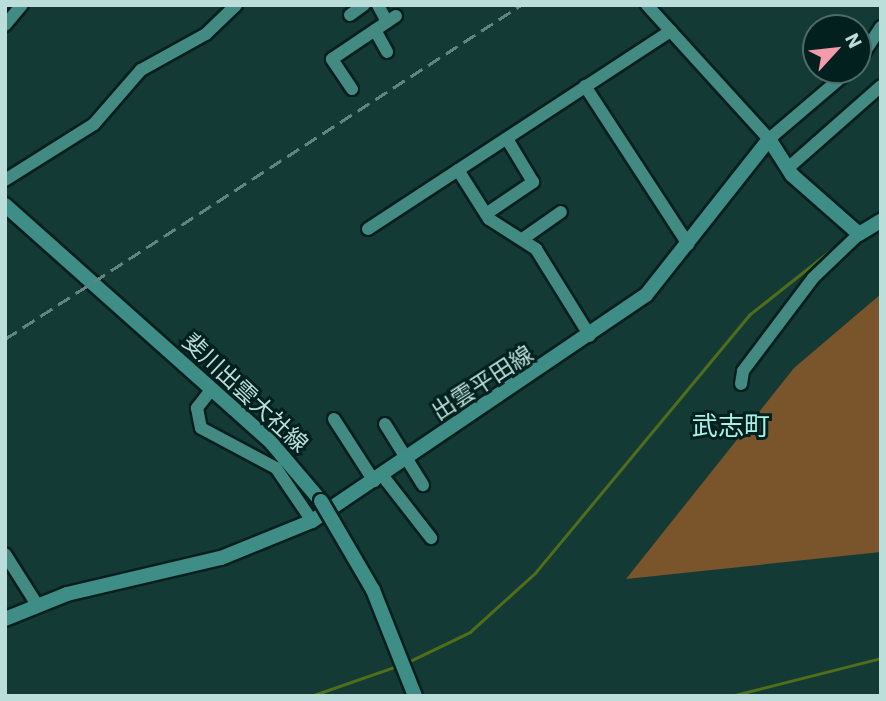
<!DOCTYPE html>
<meta charset="utf-8">
<style>
body{margin:0}
#map{position:relative;width:886px;height:701px;overflow:hidden;background:#143a36;font-family:"IBM Plex Sans","Noto Sans JP",sans-serif}
div>[style]{position:absolute}
.green>*{inset:0;background:#7a542a}
.stream>*{height:2.5px;margin:-1.25px;padding:0 1.25px;transform-origin:1.25px;border-radius:1.25px;background:#506e1a}
.roads{filter:drop-shadow(2px 0 #081f1d) drop-shadow(-2px 0 #081f1d) drop-shadow(0 2px #081f1d) drop-shadow(0 -2px #081f1d)}
.minor>*{height:12px;margin:-6px;padding:0 6px;transform-origin:6px;border-radius:6px;background:#438a83}
.major>*{height:14px;margin:-7px;padding:0 7px;transform-origin:7px;border-radius:7px;background:#3e8e87}
.rail>*{height:2.5px;margin-top:-1.25px;transform-origin:0;background:repeating-linear-gradient(90deg,#608480 0 14px,transparent 0 21px)}
.bridges{filter:drop-shadow(2px 0 #081f1d) drop-shadow(-2px 0 #081f1d) drop-shadow(0 2px #081f1d) drop-shadow(0 -2px #081f1d)}
.major-bridge>*{height:14px;margin:-7px;padding:0 7px;transform-origin:7px;border-radius:7px;background:#3e8e87}
span{translate:-50% -50%;white-space:nowrap;text-align:center;line-height:1.15;-webkit-text-stroke:6px #02201d;paint-order:stroke}
.street-label{font-size:23px;color:#bcdeda}
.quarter-label{font-size:26px;color:#a8f0e8}
.frame{position:absolute;inset:0;border:7px solid #bcdeda;pointer-events:none}
.north{position:absolute;left:802px;top:14px;width:70px;height:70px;box-sizing:border-box;background:#02201d;border:2px solid #4c6c69;border-radius:50%;rotate:63deg;font-size:19px;font-weight:700;line-height:28px;text-align:center;color:#bcdeda}
.north::after{content:'';display:block;margin:auto;width:24px;height:32px;background:#f39aab;clip-path:polygon(50% 0,100% 100%,50% 72%,0 100%)}
</style>
<div id="map">
<div class="green">
<div style="clip-path:polygon(881px 294px,881px 552px,626px 579px,794px 368px)"></div>
</div>
<div class="stream">
<div style="left:406px;top:663px;width:71px;rotate:-25.8deg"></div>
<div style="left:470px;top:632px;width:88px;rotate:-42.2deg"></div>
<div style="left:535px;top:573px;width:335px;rotate:-50.3deg"></div>
<div style="left:749px;top:315px;width:129px;rotate:-38.4deg"></div>
<div style="left:311px;top:696px;width:91px;rotate:-19.2deg"></div>
<div style="left:731px;top:696px;width:155px;rotate:-14.2deg"></div>
</div>
<div class="roads">
<div class="minor">
<div style="left:378px;top:5px;width:19px;rotate:62deg"></div>
<div style="left:647px;top:5px;width:181px;rotate:47.7deg"></div>
<div style="left:769px;top:139px;width:106px;rotate:-40.4deg"></div>
<div style="left:350px;top:15px;width:17px;rotate:-36deg"></div>
<div style="left:5px;top:25px;width:26px;rotate:-50deg"></div>
<div style="left:375px;top:30px;width:25px;rotate:61deg"></div>
<div style="left:858px;top:62px;width:42px;rotate:-56.7deg"></div>
<div style="left:585px;top:86px;width:189px;rotate:56.9deg"></div>
<div style="left:352px;top:89px;width:36px;rotate:-124deg"></div>
<div style="left:332px;top:59px;width:77px;rotate:-33.9deg"></div>
<div style="left:788px;top:168px;width:124px;rotate:-41.4deg"></div>
<div style="left:458px;top:170px;width:58px;rotate:57.7deg"></div>
<div style="left:489px;top:219px;width:56px;rotate:32.6deg"></div>
<div style="left:536px;top:249px;width:102px;rotate:58.2deg"></div>
<div style="left:5px;top:180px;width:105px;rotate:-32.2deg"></div>
<div style="left:94px;top:124px;width:72px;rotate:-49deg"></div>
<div style="left:141px;top:70px;width:74px;rotate:-29deg"></div>
<div style="left:206px;top:34px;width:42px;rotate:-44deg"></div>
<div style="left:486px;top:214px;width:57px;rotate:-34.2deg"></div>
<div style="left:533px;top:182px;width:50px;rotate:-121.2deg"></div>
<div style="left:368px;top:229px;width:362px;rotate:-33.2deg"></div>
<div style="left:524px;top:238px;width:45px;rotate:-35.1deg"></div>
<div style="left:741px;top:384px;width:13px;rotate:-81deg"></div>
<div style="left:743px;top:371px;width:116px;rotate:-53deg"></div>
<div style="left:813px;top:278px;width:64px;rotate:-43.7deg"></div>
<div style="left:211px;top:390px;width:23px;rotate:128deg"></div>
<div style="left:197px;top:408px;width:20px;rotate:79deg"></div>
<div style="left:201px;top:428px;width:85px;rotate:28.1deg"></div>
<div style="left:276px;top:468px;width:64px;rotate:55.8deg"></div>
<div style="left:334px;top:419px;width:74px;rotate:57.2deg"></div>
<div style="left:385px;top:424px;width:72px;rotate:58.1deg"></div>
<div style="left:382px;top:475px;width:80px;rotate:52.1deg"></div>
<div style="left:5px;top:554px;width:58px;rotate:57.7deg"></div>
</div>
<div class="major">
<div style="left:5px;top:205px;width:353px;rotate:41.7deg"></div>
<div style="left:269px;top:440px;width:80px;rotate:49.6deg"></div>
<div style="left:5px;top:619px;width:67px;rotate:-22deg"></div>
<div style="left:67px;top:594px;width:158px;rotate:-13.2deg"></div>
<div style="left:221px;top:558px;width:98px;rotate:-22.1deg"></div>
<div style="left:312px;top:521px;width:403px;rotate:-34.1deg"></div>
<div style="left:646px;top:295px;width:199px;rotate:-51.7deg"></div>
<div style="left:769px;top:139px;width:43px;rotate:57.4deg"></div>
<div style="left:792px;top:175px;width:89px;rotate:41.4deg"></div>
<div style="left:859px;top:234px;width:26px;rotate:-31deg"></div>
</div>
</div>
<div class="rail">
<div style="left:5px;top:339px;width:615px;rotate:-32.91deg"></div>
</div>
<div class="bridges">
<div class="major-bridge">
<div style="left:321px;top:501px;width:103px;rotate:59.7deg"></div>
<div style="left:373px;top:590px;width:114px;rotate:68.4deg"></div>
</div>
</div>
<div class="street-label">
<span style="left:482px;top:382px;rotate:-33deg">出雲平田線</span>
<span style="left:246px;top:392px;rotate:43deg">斐川出雲大社線</span>
</div>
<div class="quarter-label">
<span style="left:731px;top:426px">武志町</span>
</div>
<div class="frame"></div>
<div class="north">N</div>
</div>
